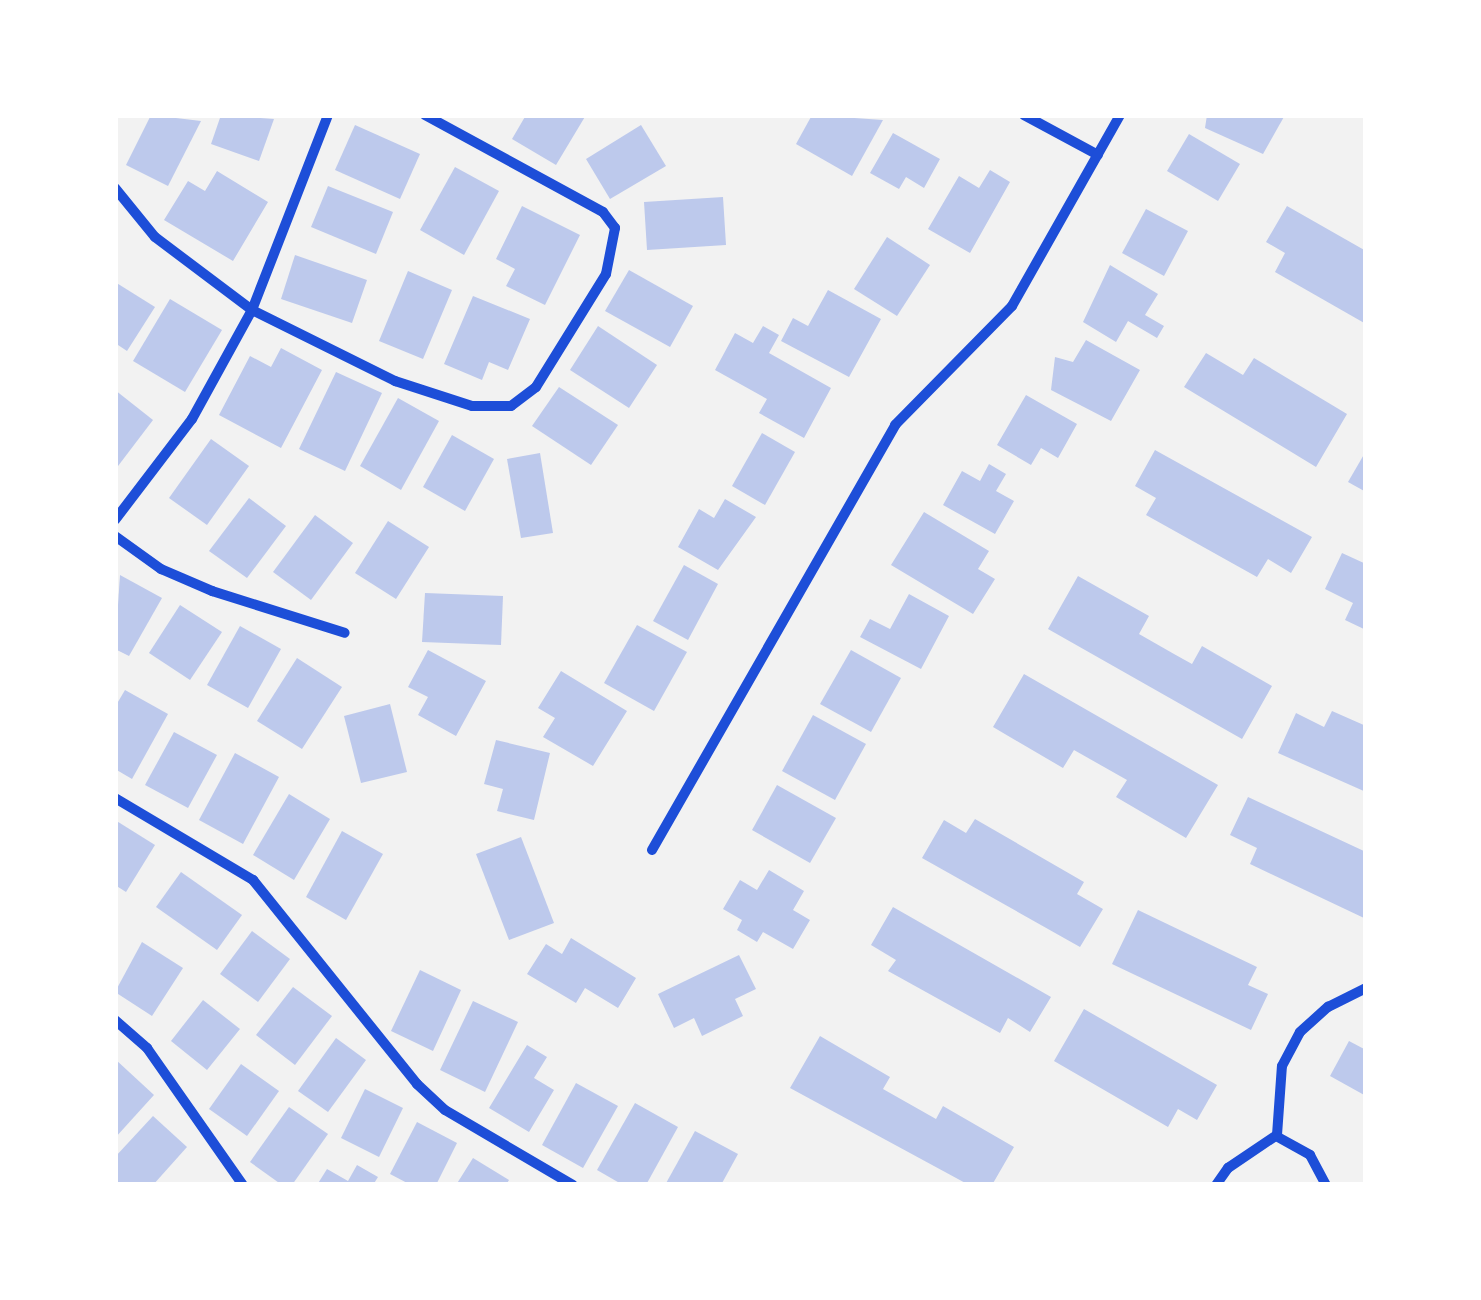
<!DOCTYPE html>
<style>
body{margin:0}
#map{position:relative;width:1481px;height:1300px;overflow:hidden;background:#f2f2f2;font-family:Bitter,serif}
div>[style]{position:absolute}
.building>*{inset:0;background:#bdc9ec}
.minor>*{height:10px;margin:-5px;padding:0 5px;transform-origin:5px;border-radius:5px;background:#1d4ed8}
span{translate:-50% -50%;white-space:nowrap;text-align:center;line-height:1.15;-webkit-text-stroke:10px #fff;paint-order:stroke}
.frame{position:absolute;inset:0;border:118px solid #fff;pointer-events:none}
</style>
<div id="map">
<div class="building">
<div style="clip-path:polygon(151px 115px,201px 121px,168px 186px,126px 165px)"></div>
<div style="clip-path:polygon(221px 115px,274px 119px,259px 161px,211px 144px)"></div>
<div style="clip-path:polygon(526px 115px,586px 115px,556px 165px,512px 139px)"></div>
<div style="clip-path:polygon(812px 115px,883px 120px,852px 176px,796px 144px)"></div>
<div style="clip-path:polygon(1207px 115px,1285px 115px,1263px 154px,1205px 128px)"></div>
<div style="clip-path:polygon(355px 125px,420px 154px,400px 199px,335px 170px)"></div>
<div style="clip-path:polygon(641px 125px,666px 166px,610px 199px,586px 159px)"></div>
<div style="clip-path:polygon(893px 133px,940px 159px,924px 188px,906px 177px,899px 189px,870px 173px)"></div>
<div style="clip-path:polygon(1189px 134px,1240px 164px,1218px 201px,1167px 171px)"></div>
<div style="clip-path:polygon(455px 167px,499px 191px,464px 255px,420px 230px)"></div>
<div style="clip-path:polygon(990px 170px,1010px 182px,970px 253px,928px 229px,959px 176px,979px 188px)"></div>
<div style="clip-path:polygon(217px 171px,268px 202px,233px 261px,164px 220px,188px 181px,205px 191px)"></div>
<div style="clip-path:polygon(328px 186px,393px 212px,376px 254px,311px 227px)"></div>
<div style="clip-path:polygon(723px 197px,726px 245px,647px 250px,644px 202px)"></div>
<div style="clip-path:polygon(522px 206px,580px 235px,545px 305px,506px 286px,515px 269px,496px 259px)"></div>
<div style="clip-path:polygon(1287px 206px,1366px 251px,1366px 324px,1275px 272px,1285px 253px,1266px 242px)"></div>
<div style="clip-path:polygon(1146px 209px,1188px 231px,1164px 276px,1122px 253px)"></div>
<div style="clip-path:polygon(887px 237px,930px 265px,897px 316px,854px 289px)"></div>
<div style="clip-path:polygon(295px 255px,367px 280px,352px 323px,281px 299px)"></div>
<div style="clip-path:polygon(1110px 265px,1158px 294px,1145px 315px,1164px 326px,1157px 338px,1128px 321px,1116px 342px,1083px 322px)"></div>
<div style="clip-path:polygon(629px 270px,693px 306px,670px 347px,605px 311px)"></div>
<div style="clip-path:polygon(408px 271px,452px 290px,423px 359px,379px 341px)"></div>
<div style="clip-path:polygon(115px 282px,155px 307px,127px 351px,115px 343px)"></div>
<div style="clip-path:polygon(828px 290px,881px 319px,849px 377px,781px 341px,793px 318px,808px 326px)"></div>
<div style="clip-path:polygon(473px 296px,530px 319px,508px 370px,489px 362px,482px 380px,444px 364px)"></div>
<div style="clip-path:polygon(170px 299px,222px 330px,185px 392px,133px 361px)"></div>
<div style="clip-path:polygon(598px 326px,657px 365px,629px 408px,570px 370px)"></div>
<div style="clip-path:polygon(763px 326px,779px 335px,769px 353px,831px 388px,804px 438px,759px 413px,767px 399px,715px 370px,735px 333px,753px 343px)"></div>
<div style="clip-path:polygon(1086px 340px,1140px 370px,1111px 421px,1051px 390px,1055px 357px,1073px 362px)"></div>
<div style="clip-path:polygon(281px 348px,322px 370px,281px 448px,219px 415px,250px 356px,271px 367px)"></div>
<div style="clip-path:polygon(1206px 353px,1243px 375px,1254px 358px,1347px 414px,1316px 467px,1184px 387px)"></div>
<div style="clip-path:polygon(336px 372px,382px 393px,345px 471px,299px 449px)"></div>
<div style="clip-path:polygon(559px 387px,618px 425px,591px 465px,532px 426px)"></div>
<div style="clip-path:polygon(115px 390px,153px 420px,115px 470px)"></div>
<div style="clip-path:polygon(1026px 395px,1077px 424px,1058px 458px,1041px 448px,1031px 465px,997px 445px)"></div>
<div style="clip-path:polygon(398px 398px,439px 421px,401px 490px,360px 466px)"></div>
<div style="clip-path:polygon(762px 433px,795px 452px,765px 505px,732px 486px)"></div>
<div style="clip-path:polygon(452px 435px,494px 459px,465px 511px,423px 487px)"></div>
<div style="clip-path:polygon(211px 439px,249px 466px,207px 525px,169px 498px)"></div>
<div style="clip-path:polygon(1155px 450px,1312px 537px,1291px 573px,1268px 559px,1257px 577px,1146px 515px,1156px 498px,1135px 486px)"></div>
<div style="clip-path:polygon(1366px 451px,1366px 492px,1348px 482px)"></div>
<div style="clip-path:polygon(540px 453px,553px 533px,521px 538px,507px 459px)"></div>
<div style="clip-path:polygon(989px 464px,1006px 474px,996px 491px,1014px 501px,995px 534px,943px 505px,962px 471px,980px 481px)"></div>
<div style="clip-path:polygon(249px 498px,286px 526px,247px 578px,209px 551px)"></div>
<div style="clip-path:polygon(725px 499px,756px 517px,718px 570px,678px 547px,699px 509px,714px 518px)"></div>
<div style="clip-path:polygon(924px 512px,989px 551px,978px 569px,995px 579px,973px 614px,891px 565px)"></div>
<div style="clip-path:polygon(315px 515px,353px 543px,311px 600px,273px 572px)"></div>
<div style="clip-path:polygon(388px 521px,429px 547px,396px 599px,355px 573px)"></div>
<div style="clip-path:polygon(1342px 553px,1366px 564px,1366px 630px,1345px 620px,1353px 603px,1325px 589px)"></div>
<div style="clip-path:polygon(684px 565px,718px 584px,688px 640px,653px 621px)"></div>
<div style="clip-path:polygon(120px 575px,162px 598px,129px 656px,115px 649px)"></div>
<div style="clip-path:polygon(1078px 576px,1149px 616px,1139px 634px,1174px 654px,1192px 664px,1202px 646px,1272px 686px,1242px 739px,1048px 629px)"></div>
<div style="clip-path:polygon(425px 593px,503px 596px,501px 645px,422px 642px)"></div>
<div style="clip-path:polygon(909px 594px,949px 616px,921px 669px,860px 637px,870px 619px,890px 629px)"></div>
<div style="clip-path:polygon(180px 605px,222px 632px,190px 680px,149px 653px)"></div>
<div style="clip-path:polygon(637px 625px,687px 652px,654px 711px,604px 683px)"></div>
<div style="clip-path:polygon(240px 626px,281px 649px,248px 708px,207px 685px)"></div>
<div style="clip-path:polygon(428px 650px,486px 681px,456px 736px,418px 715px,428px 697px,408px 687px)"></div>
<div style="clip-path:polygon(851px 650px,901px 678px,871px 732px,820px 704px)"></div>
<div style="clip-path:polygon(297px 658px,342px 687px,302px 749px,257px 721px)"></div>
<div style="clip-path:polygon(561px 671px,627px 711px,593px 766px,543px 737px,555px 718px,538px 708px)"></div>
<div style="clip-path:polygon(1024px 674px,1218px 785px,1186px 838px,1116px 797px,1127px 780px,1074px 750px,1063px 768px,993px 727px)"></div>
<div style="clip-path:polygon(125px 690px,168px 714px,132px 779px,115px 769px,115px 707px)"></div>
<div style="clip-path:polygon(390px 704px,407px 772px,361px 783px,344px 716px)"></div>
<div style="clip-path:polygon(1332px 711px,1366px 726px,1366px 792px,1278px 753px,1296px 713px,1324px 727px)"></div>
<div style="clip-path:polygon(813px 715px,866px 744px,835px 800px,782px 771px)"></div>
<div style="clip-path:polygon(174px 732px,217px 755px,188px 808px,145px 785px)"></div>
<div style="clip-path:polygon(496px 740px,550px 753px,534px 820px,497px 811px,503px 789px,484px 784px)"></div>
<div style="clip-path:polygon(235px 753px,279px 777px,243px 844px,199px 820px)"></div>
<div style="clip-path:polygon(777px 785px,836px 818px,810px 863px,752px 830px)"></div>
<div style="clip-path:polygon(289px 794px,330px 819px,294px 880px,253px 855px)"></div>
<div style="clip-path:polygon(1248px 797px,1366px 852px,1364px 918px,1250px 864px,1257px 848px,1230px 835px)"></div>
<div style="clip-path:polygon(975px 819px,1084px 882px,1077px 894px,1103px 909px,1080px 947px,922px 858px,944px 820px,966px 833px)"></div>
<div style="clip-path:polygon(115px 820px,155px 845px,126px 892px,115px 885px)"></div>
<div style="clip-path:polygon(342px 831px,383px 854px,346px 920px,306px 897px)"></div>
<div style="clip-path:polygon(521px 837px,554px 923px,509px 940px,476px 854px)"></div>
<div style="clip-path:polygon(769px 870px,804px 891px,793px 910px,810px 920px,793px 949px,763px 932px,757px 942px,737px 930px,742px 920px,723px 909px,740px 880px,757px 890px)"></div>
<div style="clip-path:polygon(181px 872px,242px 915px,217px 950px,156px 907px)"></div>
<div style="clip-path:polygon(893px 907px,1051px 997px,1030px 1032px,1008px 1018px,1000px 1033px,888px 971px,896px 960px,871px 945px)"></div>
<div style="clip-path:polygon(1138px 910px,1257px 967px,1248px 985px,1268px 994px,1251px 1030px,1112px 964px)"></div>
<div style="clip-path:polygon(252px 931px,290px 959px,258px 1002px,220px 974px)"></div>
<div style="clip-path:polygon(571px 938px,636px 978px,618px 1008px,585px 988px,576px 1003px,527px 974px,546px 944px,562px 954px)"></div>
<div style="clip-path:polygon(142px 942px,183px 968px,152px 1016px,115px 992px)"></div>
<div style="clip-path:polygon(739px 955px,756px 989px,735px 999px,743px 1016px,702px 1036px,694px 1018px,674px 1028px,658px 994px)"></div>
<div style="clip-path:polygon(420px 970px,461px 990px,433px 1051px,391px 1031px)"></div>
<div style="clip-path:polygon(293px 987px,332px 1016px,295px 1065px,256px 1035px)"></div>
<div style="clip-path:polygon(203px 1000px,240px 1029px,207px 1070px,171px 1041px)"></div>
<div style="clip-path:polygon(473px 1001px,518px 1022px,485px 1092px,440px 1070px)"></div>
<div style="clip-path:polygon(1084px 1009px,1217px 1085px,1197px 1120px,1178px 1109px,1168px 1127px,1054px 1061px)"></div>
<div style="clip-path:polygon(820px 1036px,890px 1077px,883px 1089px,936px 1119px,943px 1106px,1014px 1147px,992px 1185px,969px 1185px,790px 1088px)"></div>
<div style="clip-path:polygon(336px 1038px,366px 1060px,328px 1112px,298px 1091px)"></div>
<div style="clip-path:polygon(1349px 1041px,1366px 1050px,1366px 1096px,1330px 1076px)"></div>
<div style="clip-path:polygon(527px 1045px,547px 1057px,534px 1078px,554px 1090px,529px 1132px,489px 1108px)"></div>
<div style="clip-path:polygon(115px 1059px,154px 1095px,115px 1138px)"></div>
<div style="clip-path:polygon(241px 1064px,279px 1091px,247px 1136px,209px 1109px)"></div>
<div style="clip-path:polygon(576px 1083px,618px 1106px,583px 1168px,542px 1145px)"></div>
<div style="clip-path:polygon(365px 1089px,403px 1108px,379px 1157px,341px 1138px)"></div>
<div style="clip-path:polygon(635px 1103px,678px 1127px,646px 1185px,623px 1185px,597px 1170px)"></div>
<div style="clip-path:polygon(289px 1107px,328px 1134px,292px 1185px,282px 1185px,250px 1162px)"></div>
<div style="clip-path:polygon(153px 1116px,187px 1147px,153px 1185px,115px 1185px,115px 1157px)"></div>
<div style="clip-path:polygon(417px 1122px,457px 1143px,436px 1185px,411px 1185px,390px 1174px)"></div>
<div style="clip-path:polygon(695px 1131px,738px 1154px,721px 1185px,665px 1185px)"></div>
<div style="clip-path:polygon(473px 1158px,509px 1180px,506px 1185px,456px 1185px)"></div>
<div style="clip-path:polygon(357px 1165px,378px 1177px,373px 1185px,317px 1185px,327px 1169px,348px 1181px)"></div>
</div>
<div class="minor">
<div style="left:1024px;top:115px;width:84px;rotate:28.4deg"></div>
<div style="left:115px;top:188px;width:63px;rotate:50.8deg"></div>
<div style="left:155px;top:237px;width:121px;rotate:37deg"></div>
<div style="left:252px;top:310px;width:160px;rotate:26.4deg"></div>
<div style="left:395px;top:381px;width:81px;rotate:18deg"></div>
<div style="left:472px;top:406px;width:39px"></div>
<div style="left:511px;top:406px;width:31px;rotate:-37deg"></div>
<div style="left:536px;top:387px;width:133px;rotate:-58.2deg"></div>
<div style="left:606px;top:274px;width:47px;rotate:-78.9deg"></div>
<div style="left:615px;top:228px;width:20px;rotate:-127deg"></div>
<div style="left:603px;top:212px;width:203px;rotate:-151.4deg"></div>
<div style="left:115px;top:520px;width:127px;rotate:-52.7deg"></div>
<div style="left:192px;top:419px;width:124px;rotate:-61.2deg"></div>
<div style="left:252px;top:310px;width:209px;rotate:-68.7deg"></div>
<div style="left:115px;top:536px;width:57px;rotate:35.7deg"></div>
<div style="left:161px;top:569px;width:56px;rotate:23.3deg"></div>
<div style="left:212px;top:591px;width:139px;rotate:17.5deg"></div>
<div style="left:115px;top:798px;width:161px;rotate:30.7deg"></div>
<div style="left:253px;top:880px;width:262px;rotate:51.2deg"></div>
<div style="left:417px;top:1084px;width:38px;rotate:43deg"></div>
<div style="left:445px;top:1110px;width:148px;rotate:30.4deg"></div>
<div style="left:652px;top:850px;width:490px;rotate:-60.2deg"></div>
<div style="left:895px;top:425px;width:167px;rotate:-45.5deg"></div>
<div style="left:1012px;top:306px;width:219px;rotate:-60.5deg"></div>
<div style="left:115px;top:1020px;width:43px;rotate:41.2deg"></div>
<div style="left:147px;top:1048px;width:167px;rotate:55deg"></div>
<div style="left:1276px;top:1136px;width:39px;rotate:29deg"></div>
<div style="left:1310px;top:1155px;width:34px;rotate:62deg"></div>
<div style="left:1216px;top:1185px;width:21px;rotate:-55deg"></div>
<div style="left:1228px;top:1168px;width:59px;rotate:-34deg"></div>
<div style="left:1277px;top:1135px;width:69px;rotate:-85.9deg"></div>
<div style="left:1282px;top:1066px;width:38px;rotate:-62deg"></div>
<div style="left:1300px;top:1032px;width:38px;rotate:-42deg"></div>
<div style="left:1328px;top:1007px;width:42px;rotate:-26.6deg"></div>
</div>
<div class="frame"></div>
</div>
